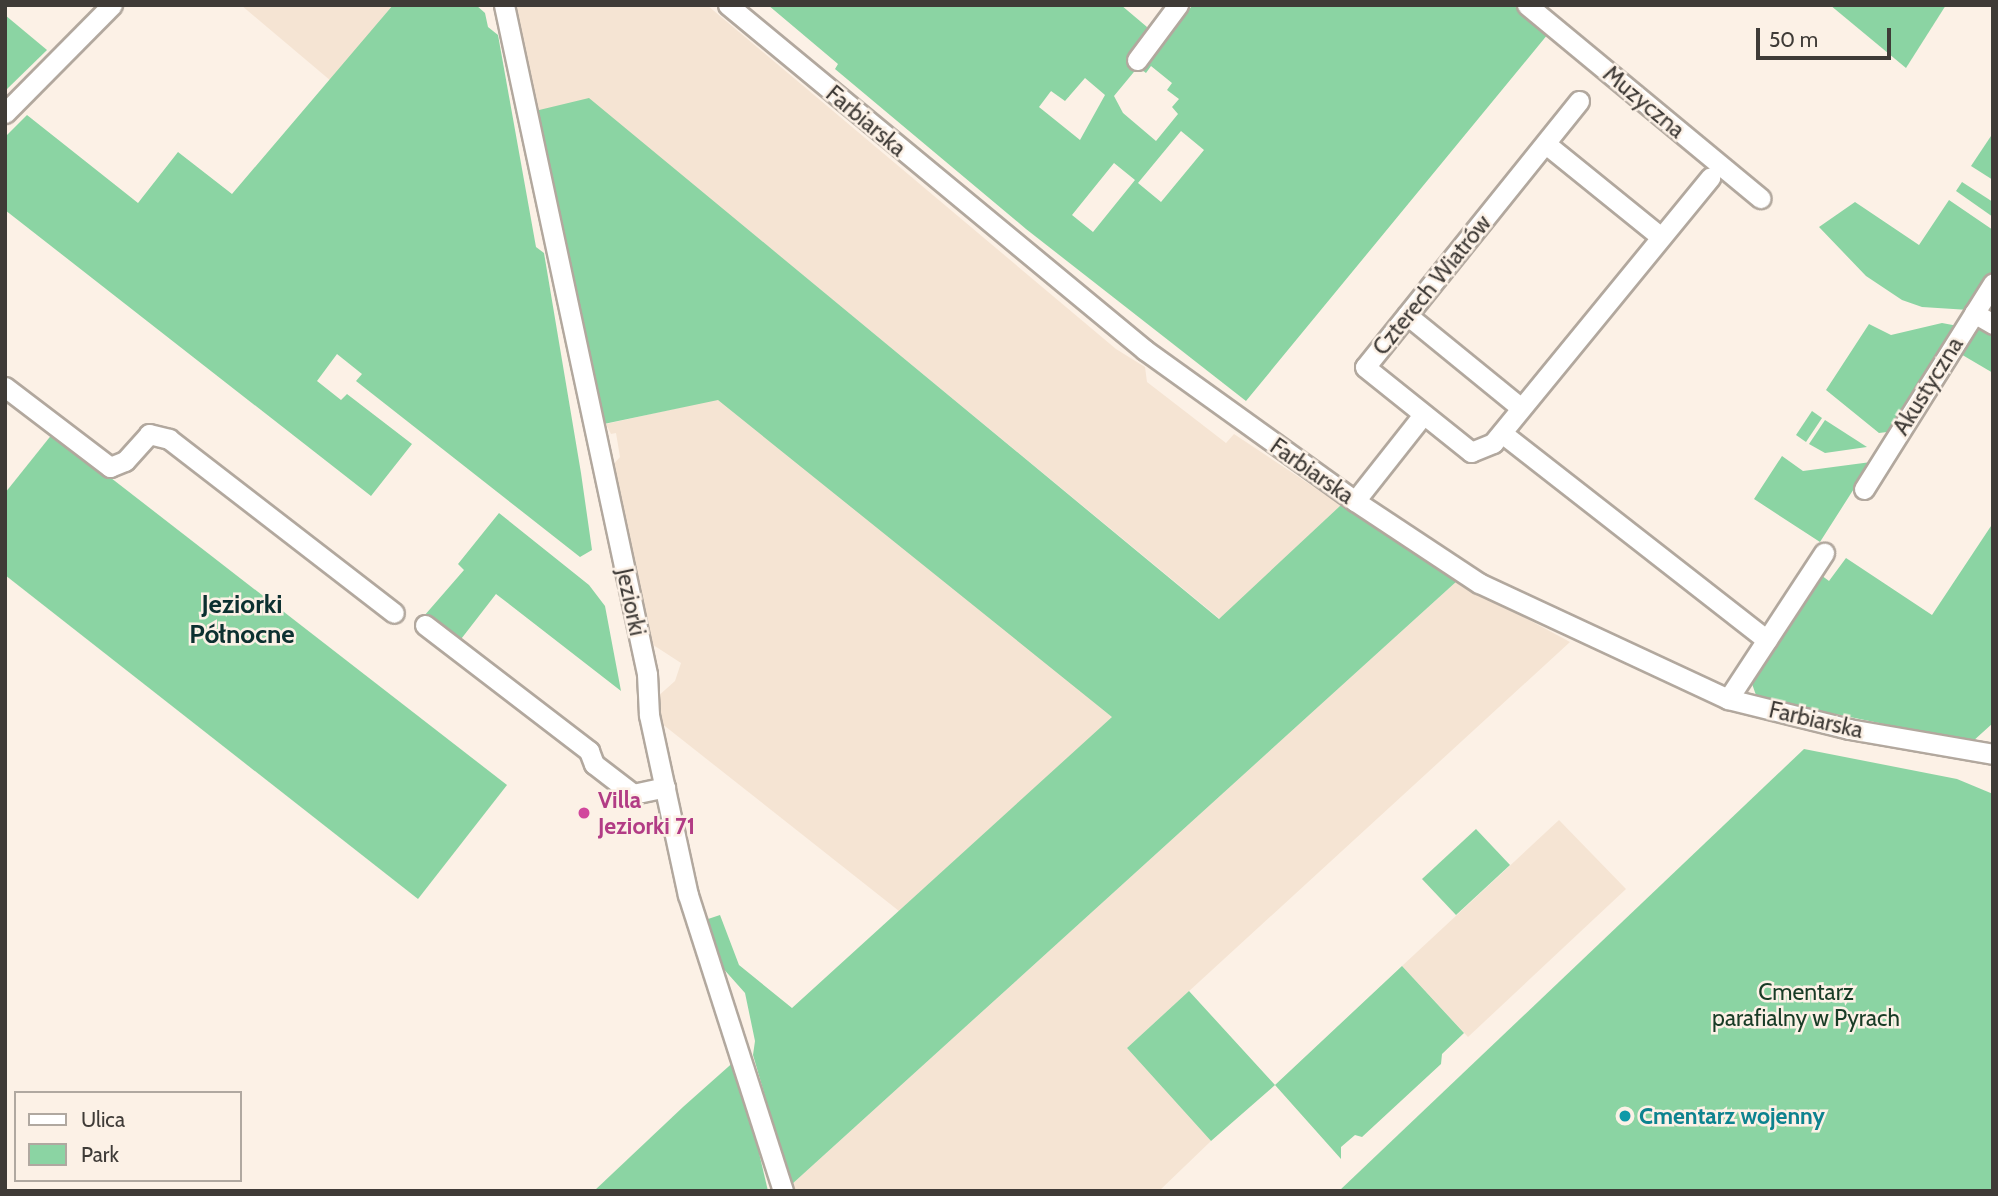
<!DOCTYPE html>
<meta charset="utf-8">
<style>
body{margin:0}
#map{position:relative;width:1998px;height:1196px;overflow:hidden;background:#fcf1e6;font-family:Cabin,sans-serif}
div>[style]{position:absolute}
.built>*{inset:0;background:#f5e4d3}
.green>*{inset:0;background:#8bd4a3}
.roads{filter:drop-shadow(2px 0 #b2a89e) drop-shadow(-2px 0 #b2a89e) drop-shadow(0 2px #b2a89e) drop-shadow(0 -2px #b2a89e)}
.street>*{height:19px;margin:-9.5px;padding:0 9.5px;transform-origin:9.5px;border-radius:9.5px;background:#fff}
.dots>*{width:19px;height:19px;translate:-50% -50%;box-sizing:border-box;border:4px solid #fcf1e6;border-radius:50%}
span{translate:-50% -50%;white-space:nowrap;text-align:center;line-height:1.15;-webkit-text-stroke:5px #fcf1e6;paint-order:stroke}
.street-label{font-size:23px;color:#3f3b37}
.hotel-label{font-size:23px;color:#b23c85;font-weight:700}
.left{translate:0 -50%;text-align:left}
.park-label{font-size:23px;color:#183c26}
.culture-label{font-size:23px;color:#0d838f;font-weight:700}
.quarter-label{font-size:26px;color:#0c3030;font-weight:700}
.frame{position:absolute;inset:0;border:7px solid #3f3b37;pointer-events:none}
.legend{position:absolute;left:14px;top:1091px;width:228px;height:91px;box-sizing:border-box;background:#fcf1e6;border:2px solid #b0a8a0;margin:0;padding:9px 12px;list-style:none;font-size:21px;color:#3f3b37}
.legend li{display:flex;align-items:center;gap:14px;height:35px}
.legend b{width:35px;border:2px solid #b0a8a0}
.scale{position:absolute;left:1756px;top:28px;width:135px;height:32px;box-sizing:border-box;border:4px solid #3f3b37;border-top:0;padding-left:9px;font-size:21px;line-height:24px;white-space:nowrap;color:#3f3b37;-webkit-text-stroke:5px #fcf1e6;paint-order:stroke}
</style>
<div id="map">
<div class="built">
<div style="clip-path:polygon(241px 5px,393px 5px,331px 81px)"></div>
<div style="clip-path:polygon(514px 5px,707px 5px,1116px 349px,1145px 367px,1147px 382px,1226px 443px,1234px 434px,1341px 505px,1220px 619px,736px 220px,535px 111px)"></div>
<div style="clip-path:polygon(718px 399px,1113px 717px,899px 911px,661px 723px,656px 698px,675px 681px,681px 663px,644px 639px,617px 505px,620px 500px,612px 466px,620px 457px,616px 433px,611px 434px,606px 424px)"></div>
<div style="clip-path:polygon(1457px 581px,1570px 642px,1127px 1048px,1211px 1141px,1159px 1191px,793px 1191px,791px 1185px)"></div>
<div style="clip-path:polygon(1559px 820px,1626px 889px,1468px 1037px,1402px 966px)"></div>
</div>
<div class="green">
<div style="clip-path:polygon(393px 5px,476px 5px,485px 13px,488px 27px,498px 35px,536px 247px,544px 253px,581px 473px,592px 550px,580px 557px,356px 381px,362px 374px,337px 354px,317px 381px,341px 400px,347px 394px,412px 444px,371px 496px,5px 210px,5px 137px,27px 115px,138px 203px,178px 152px,232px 194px)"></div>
<div style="clip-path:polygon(evenodd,768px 5px,1121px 5px,1147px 27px,1141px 63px,1193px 5px,1513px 5px,1548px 34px,1246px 401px,1026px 229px,835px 69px,838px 64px,768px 5px,1151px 66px,1172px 83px,1167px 90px,1179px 99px,1172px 107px,1178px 114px,1156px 141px,1123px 113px,1114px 96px,1138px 67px,1146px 73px,1151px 66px,768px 5px,1085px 78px,1105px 95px,1080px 140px,1039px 107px,1051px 91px,1065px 101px,1085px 78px,768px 5px,1181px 131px,1204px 150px,1161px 202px,1138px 183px,1181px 131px,768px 5px,1114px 163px,1135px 180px,1093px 232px,1072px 215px,1114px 163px)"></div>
<div style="clip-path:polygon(1830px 5px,1946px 5px,1906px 68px)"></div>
<div style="clip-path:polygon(5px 15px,47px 50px,5px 91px)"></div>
<div style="clip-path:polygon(589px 98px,1219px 619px,1341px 505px,1457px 581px,791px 1185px,753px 1055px,755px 1041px,745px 993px,721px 966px,708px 919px,720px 915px,739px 965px,792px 1008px,1112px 717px,718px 400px,599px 425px,535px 111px)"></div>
<div style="clip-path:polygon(1993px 133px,1993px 180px,1971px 166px)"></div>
<div style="clip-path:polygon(1962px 182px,1993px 202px,1993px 217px,1956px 191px)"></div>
<div style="clip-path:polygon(1949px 200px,1993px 230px,1993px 271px,1969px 310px,1922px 307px,1902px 300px,1866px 276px,1819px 227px,1855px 202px,1919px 245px)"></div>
<div style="clip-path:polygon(1942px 323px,1958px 326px,1887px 432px,1879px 433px,1826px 390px,1869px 324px,1891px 335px)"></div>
<div style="clip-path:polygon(1978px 325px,1993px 333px,1993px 373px,1959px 353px)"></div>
<div style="clip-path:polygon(1812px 411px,1822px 418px,1806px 442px,1796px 435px)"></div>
<div style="clip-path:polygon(1825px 420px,1867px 447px,1825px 453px,1809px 444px)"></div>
<div style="clip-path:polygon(53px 433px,507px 785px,418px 899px,5px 575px,5px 493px)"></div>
<div style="clip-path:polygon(1782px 456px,1803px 471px,1871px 462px,1820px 542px,1754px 499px)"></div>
<div style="clip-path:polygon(499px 513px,589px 585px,605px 606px,621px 691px,496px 594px,458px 643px,424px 616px,464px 570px,458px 564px)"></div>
<div style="clip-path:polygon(1993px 523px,1993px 723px,1972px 742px,1757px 698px,1751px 681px,1821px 575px,1829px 581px,1846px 558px,1932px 615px)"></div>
<div style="clip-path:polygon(1804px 749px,1957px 779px,1993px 794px,1993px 1191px,1339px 1191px)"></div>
<div style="clip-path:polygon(1476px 829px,1510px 865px,1456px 915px,1422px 879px)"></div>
<div style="clip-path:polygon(1402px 966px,1464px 1033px,1442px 1054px,1441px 1064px,1362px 1137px,1355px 1135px,1341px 1147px,1341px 1159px,1275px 1085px,1211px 1141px,1127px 1048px,1189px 991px,1275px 1085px)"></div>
<div style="clip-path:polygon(737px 1059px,768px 1191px,594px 1191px,683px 1107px)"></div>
</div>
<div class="roads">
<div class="street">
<div style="left:504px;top:5px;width:684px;rotate:77.93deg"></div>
<div style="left:647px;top:674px;width:41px;rotate:87.2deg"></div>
<div style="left:649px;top:715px;width:184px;rotate:77.8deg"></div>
<div style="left:688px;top:895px;width:311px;rotate:72.2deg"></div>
<div style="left:728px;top:5px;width:541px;rotate:39.6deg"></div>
<div style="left:1145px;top:350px;width:259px;rotate:35.7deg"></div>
<div style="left:1355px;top:501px;width:149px;rotate:33.5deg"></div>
<div style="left:1479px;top:583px;width:275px;rotate:25deg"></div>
<div style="left:1728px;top:699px;width:125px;rotate:13.9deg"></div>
<div style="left:1849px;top:729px;width:146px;rotate:9.8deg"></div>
<div style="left:1527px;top:5px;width:303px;rotate:39.6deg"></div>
<div style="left:1137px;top:60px;width:69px;rotate:-53.3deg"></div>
<div style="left:1579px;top:101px;width:341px;rotate:128.8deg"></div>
<div style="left:1365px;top:367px;width:136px;rotate:38.7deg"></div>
<div style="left:1471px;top:452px;width:24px;rotate:-22deg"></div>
<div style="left:1493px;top:443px;width:343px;rotate:-50.7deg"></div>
<div style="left:5px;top:113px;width:152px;rotate:-45.3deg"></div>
<div style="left:1546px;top:144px;width:148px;rotate:39deg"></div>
<div style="left:1974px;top:313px;width:22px;rotate:30deg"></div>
<div style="left:1407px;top:315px;width:147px;rotate:39.2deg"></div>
<div style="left:5px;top:387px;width:132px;rotate:37.3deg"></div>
<div style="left:110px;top:467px;width:16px;rotate:-22deg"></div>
<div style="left:125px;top:461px;width:36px;rotate:-48deg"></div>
<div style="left:149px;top:434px;width:21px;rotate:14deg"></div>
<div style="left:169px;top:439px;width:284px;rotate:37.7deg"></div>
<div style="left:1502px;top:433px;width:336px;rotate:38deg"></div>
<div style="left:1864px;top:489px;width:243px;rotate:-57.9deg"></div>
<div style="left:1355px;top:501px;width:110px;rotate:-51.7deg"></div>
<div style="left:425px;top:625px;width:207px;rotate:37.5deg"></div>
<div style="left:589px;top:751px;width:14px;rotate:69deg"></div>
<div style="left:594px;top:764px;width:49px;rotate:37.6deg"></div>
<div style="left:633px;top:794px;width:33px;rotate:-12deg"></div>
<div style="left:1728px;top:699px;width:175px;rotate:-56.7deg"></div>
</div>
</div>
<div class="dots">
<div style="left:584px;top:813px;background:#d1479c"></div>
<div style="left:1625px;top:1116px;background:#0f9aa8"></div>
</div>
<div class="street-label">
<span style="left:1644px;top:102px;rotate:40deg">Muzyczna</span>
<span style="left:866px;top:121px;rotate:40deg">Farbiarska</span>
<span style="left:1432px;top:285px;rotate:-51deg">Czterech Wiatrów</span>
<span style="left:1928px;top:386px;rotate:-58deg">Akustyczna</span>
<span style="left:1312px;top:471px;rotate:35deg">Farbiarska</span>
<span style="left:631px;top:602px;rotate:78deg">Jeziorki</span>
<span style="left:1816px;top:720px;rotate:13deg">Farbiarska</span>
</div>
<div class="hotel-label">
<span class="left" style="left:598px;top:813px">Villa<br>Jeziorki 71</span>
</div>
<div class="park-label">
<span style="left:1806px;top:1005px">Cmentarz<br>parafialny w Pyrach</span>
</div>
<div class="culture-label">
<span class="left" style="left:1639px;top:1116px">Cmentarz wojenny</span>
</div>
<div class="quarter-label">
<span style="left:242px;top:620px">Jeziorki<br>Północne</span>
</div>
<div class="frame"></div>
<ul class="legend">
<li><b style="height:9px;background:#fff"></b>Ulica</li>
<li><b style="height:19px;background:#8bd4a3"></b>Park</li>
</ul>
<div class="scale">50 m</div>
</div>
